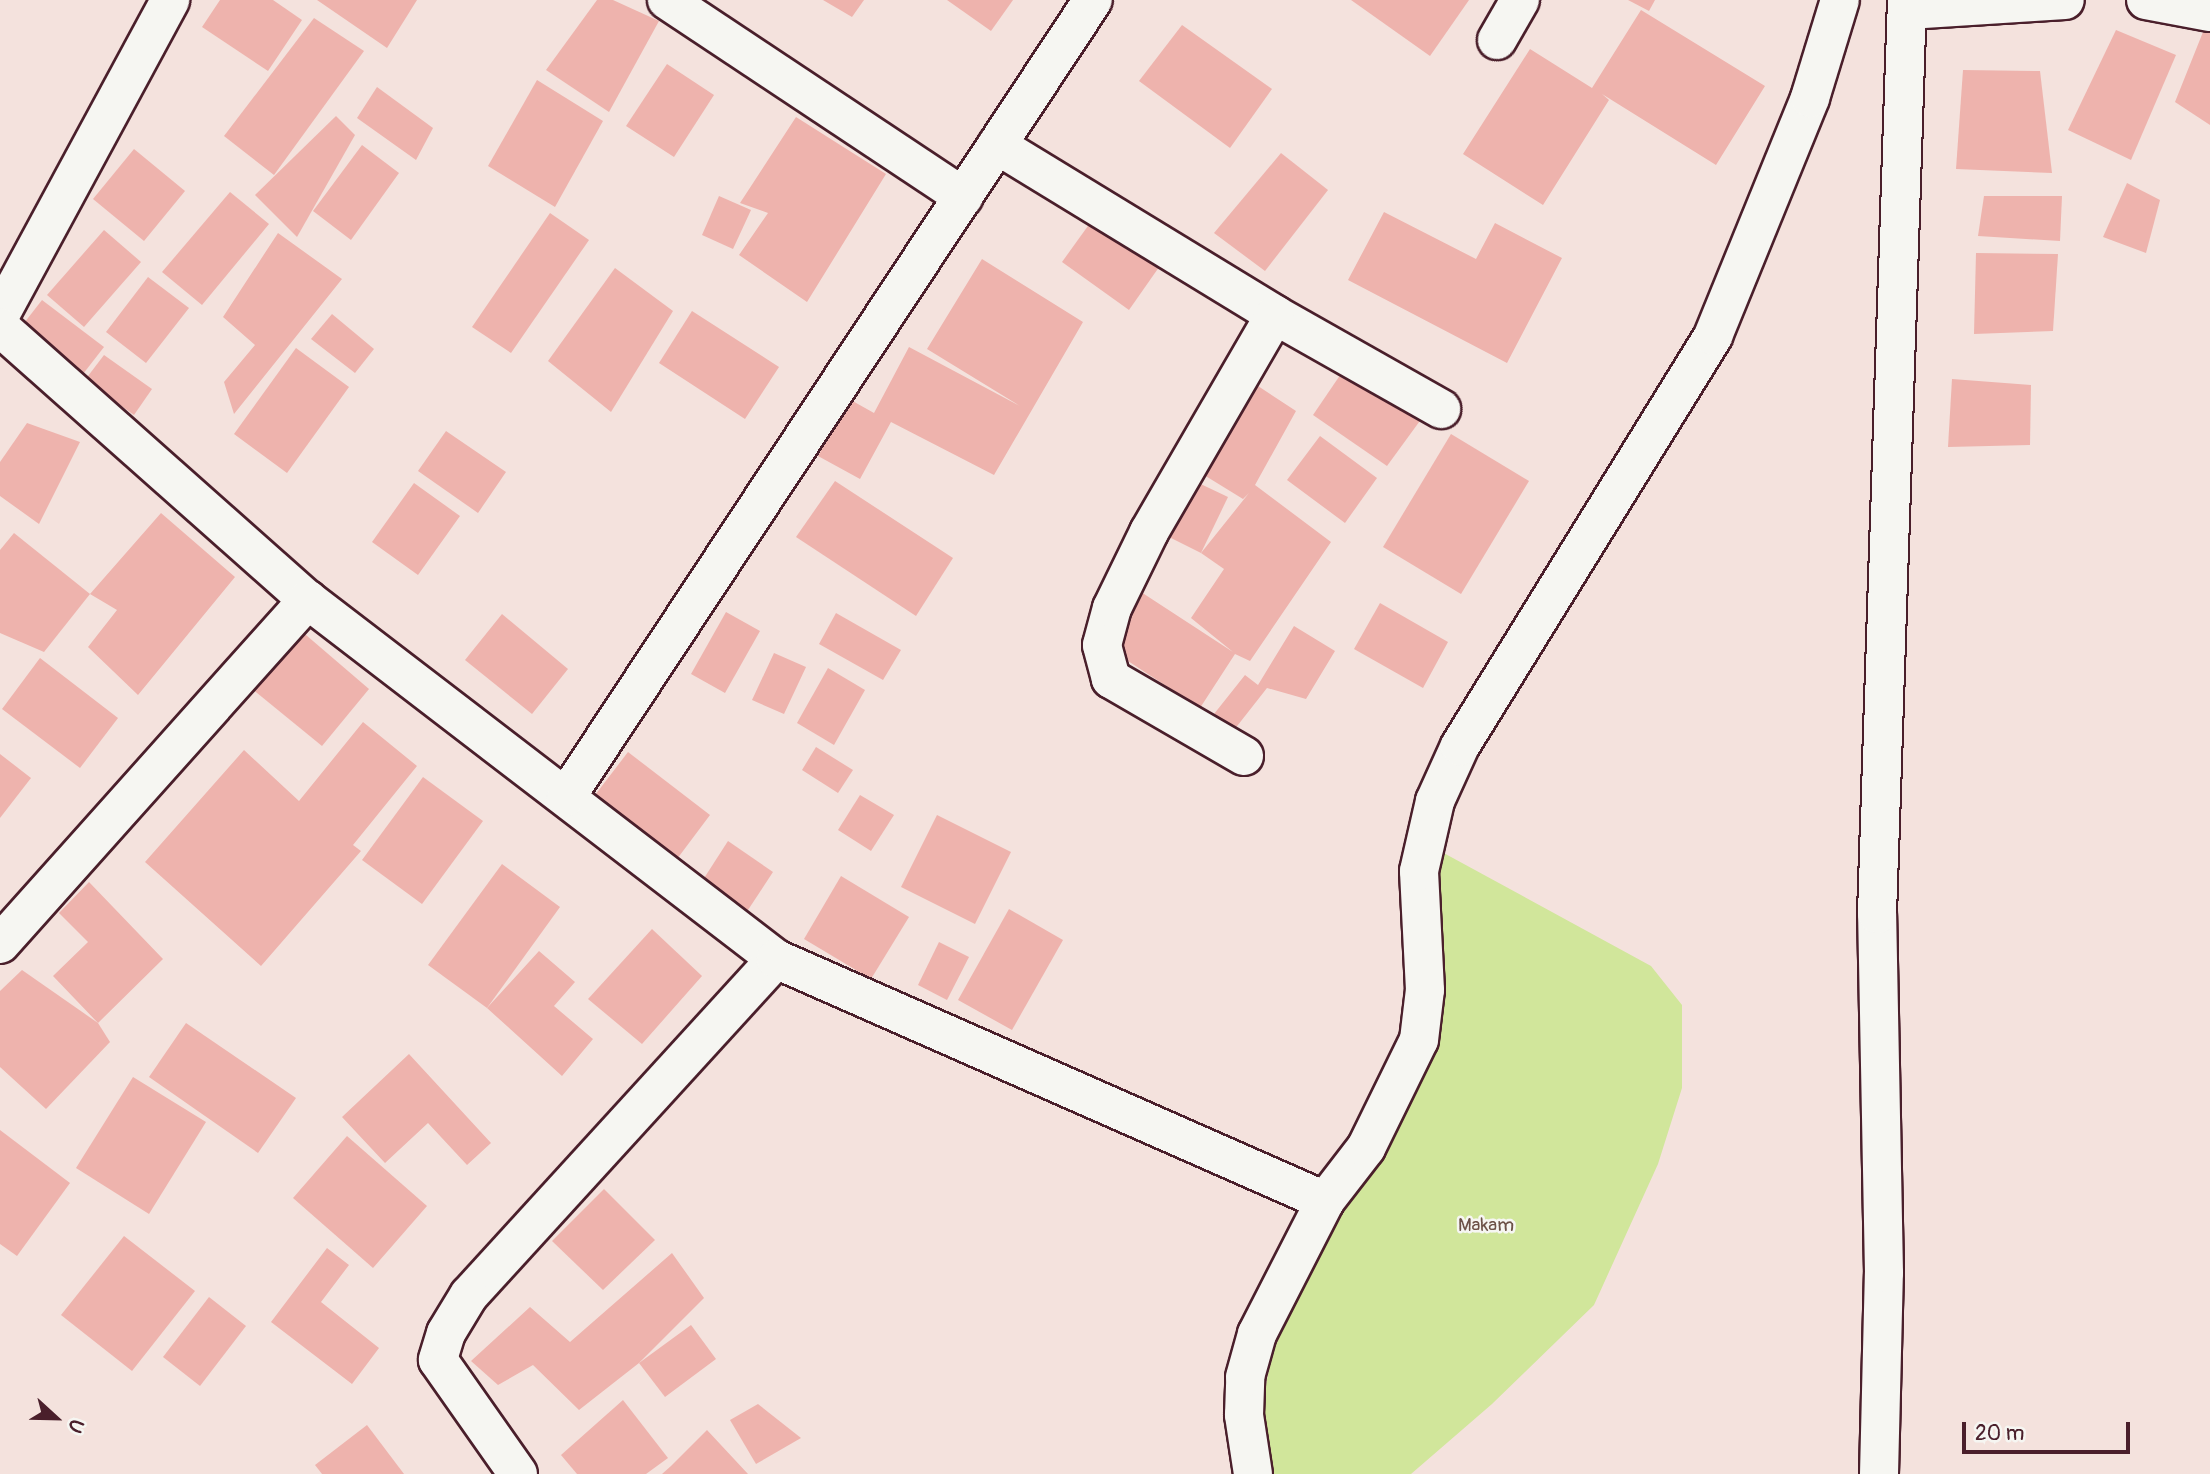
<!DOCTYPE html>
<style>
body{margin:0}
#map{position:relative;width:2210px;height:1474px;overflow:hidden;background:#f4e2dd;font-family:Pangolin,sans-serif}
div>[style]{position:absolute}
.green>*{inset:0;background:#d1e69b}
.building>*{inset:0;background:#eeb3ad}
.roads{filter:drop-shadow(2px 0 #4a1f2b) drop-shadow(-2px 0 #4a1f2b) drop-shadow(0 2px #4a1f2b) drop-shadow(0 -2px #4a1f2b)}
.minor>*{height:38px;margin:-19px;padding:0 19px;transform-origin:19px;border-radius:19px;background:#f6f6f2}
span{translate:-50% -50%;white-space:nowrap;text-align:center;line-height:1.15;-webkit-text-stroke:5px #f6f6f2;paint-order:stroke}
.park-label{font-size:19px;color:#6c5147}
.north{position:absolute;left:21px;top:1383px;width:70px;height:70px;-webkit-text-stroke:5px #f6f6f2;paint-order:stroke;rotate:112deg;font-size:19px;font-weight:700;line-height:28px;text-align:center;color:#4a1f2b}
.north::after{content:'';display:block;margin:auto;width:24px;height:32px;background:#4a1f2b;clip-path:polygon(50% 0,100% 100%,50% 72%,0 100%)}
.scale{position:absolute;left:1962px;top:1422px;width:168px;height:32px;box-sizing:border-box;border:4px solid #4a1f2b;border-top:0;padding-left:9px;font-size:21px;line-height:24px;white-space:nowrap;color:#4a1f2b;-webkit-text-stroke:5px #f6f6f2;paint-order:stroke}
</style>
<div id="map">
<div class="green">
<div style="clip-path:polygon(1440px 851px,1651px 966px,1682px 1005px,1682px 1088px,1658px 1164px,1594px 1305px,1492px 1404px,1411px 1474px,1267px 1474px,1260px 1416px,1272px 1354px,1302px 1282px,1368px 1170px,1434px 920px)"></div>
</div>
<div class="building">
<div style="clip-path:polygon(220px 0,273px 0,302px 20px,268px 71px,202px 27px)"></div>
<div style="clip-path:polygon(317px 0,417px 0,387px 48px)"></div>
<div style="clip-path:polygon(597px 0,613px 0,659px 21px,609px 112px,546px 70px)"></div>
<div style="clip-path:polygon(823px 0,864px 0,852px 17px)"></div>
<div style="clip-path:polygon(947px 0,1013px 0,991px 31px)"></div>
<div style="clip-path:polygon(1351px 0,1469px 0,1430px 56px)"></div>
<div style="clip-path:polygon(1628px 0,1655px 0,1649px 11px)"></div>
<div style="clip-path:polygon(1641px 10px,1765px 86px,1716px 165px,1602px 94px,1609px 100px,1543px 205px,1463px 154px,1530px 49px,1592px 88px)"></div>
<div style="clip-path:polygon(314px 18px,364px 51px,274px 175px,224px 136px)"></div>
<div style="clip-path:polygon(1182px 25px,1272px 89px,1230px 148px,1139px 81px)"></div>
<div style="clip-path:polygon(2205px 27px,2210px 29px,2210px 125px,2175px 102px)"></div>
<div style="clip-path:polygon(2116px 30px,2176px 55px,2131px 160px,2068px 130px)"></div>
<div style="clip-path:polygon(667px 64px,714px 95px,674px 157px,626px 126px)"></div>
<div style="clip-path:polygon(1963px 70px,2040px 71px,2052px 173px,1956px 169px)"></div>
<div style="clip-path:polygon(537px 80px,603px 121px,555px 207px,488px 166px)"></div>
<div style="clip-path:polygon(377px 87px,433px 128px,416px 160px,357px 118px)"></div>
<div style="clip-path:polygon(336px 116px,355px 135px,297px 237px,255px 195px)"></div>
<div style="clip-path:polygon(796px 117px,886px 174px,807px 302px,739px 255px,768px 213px,740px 203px)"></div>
<div style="clip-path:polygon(362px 145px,399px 173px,351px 240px,313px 211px)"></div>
<div style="clip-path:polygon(134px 149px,185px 191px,144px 241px,93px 199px)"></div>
<div style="clip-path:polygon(1281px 153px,1328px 190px,1265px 271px,1214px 233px)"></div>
<div style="clip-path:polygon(2127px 183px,2160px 200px,2146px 253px,2103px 237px)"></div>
<div style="clip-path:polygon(230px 192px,269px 224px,202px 305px,162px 272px)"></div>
<div style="clip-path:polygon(719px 196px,751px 210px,733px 249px,702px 235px)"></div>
<div style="clip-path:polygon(1984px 196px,2062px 196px,2060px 241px,1978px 236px)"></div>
<div style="clip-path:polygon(1098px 212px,1164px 260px,1129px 310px,1062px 262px)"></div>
<div style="clip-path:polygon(1384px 212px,1476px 259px,1495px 223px,1562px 258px,1507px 363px,1348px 280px)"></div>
<div style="clip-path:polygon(550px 213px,589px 240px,511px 353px,472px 327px)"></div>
<div style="clip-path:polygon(104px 230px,141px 262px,84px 327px,47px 295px)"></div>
<div style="clip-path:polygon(278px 233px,342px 279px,234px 414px,224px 382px,255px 345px,223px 317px)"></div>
<div style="clip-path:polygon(1976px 253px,2058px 254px,2053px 331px,1974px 334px)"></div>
<div style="clip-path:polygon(982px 259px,1083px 322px,994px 475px,891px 422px,860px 479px,818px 456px,849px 399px,874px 413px,909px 347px,1020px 406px,927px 349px)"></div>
<div style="clip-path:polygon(615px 268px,673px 311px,611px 412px,548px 361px)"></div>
<div style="clip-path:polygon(148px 277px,189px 308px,146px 363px,106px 332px)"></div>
<div style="clip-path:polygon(42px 300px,104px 347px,83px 374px,21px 327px)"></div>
<div style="clip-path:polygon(692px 311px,779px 367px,745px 419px,659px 363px)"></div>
<div style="clip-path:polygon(332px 314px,374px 349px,355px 373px,311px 339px)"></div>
<div style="clip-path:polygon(296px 348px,349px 387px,287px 473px,234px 434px)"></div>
<div style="clip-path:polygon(104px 355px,152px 389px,134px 415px,85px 380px)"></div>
<div style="clip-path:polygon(1347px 365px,1422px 418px,1387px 466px,1313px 415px)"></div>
<div style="clip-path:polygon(1952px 379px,2031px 385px,2030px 445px,1948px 447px)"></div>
<div style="clip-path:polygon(1258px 386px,1296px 411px,1255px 485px,1331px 542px,1250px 661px,1235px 654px,1200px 708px,1105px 646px,1141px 592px,1233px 652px,1191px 618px,1224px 569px,1201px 553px,1249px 493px,1243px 499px,1204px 475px)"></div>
<div style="clip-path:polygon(27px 423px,80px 442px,39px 524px,0 496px,0 462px)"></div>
<div style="clip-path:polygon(446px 431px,506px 472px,478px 513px,418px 471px)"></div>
<div style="clip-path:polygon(1451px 434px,1529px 481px,1461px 594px,1383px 547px)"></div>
<div style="clip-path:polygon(1320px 436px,1377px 478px,1345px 523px,1287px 480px)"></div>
<div style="clip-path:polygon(1188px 478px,1228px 497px,1201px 553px,1161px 533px)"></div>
<div style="clip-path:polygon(835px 481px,953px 558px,916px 616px,796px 537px)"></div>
<div style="clip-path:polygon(414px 483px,460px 516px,418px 575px,372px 542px)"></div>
<div style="clip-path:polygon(161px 513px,235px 577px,138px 695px,88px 647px,117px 610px,90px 594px)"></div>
<div style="clip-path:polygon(14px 533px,90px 594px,44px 652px,0 633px,0 550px)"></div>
<div style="clip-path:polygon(1380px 603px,1448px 642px,1423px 688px,1354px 649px)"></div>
<div style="clip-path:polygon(726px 612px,760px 631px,725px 693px,691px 674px)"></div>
<div style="clip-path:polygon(836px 613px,901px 650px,883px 680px,819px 644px)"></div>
<div style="clip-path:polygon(502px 614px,568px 669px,532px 714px,465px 660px)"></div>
<div style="clip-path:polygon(1294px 626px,1335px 651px,1306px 699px,1267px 688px,1234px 730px,1214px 714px,1245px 675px,1258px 685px)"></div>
<div style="clip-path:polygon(299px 629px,369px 689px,322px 746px,251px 688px)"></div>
<div style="clip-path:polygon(774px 653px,806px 667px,784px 714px,752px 700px)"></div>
<div style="clip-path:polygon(40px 658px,118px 718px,80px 768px,2px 709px)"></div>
<div style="clip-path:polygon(828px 668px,865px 690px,834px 745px,797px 723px)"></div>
<div style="clip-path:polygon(363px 722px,417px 766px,353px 845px,361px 851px,261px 966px,145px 862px,244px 750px,299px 801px)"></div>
<div style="clip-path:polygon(816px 747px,853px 770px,838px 793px,802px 770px)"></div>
<div style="clip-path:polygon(628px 752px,710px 815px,674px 863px,592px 799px)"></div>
<div style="clip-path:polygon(0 754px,31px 778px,0 818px)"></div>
<div style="clip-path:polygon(423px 777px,483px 821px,422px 904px,362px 860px)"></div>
<div style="clip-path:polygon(860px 795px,894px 815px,871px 851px,838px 830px)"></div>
<div style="clip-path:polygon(937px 815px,1011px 852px,975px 924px,901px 887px)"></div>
<div style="clip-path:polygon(728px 841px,773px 872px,744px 916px,699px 886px)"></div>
<div style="clip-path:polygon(502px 864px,560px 907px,487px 1008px,428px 965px)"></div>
<div style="clip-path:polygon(841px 876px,909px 917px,871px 979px,804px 939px)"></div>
<div style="clip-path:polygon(89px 882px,163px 959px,98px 1023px,53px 976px,88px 942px,59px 913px)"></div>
<div style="clip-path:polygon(1009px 909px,1063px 940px,1012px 1030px,958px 1000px)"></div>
<div style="clip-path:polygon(652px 929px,702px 976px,642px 1044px,588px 999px)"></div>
<div style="clip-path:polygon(939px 942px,969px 957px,947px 1000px,918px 985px)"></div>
<div style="clip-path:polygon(539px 951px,575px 982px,554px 1006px,593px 1039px,562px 1076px,487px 1008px)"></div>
<div style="clip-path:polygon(22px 970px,98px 1023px,110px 1042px,46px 1109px,0 1067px,0 991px)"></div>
<div style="clip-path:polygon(186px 1023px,296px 1098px,258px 1153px,149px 1077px)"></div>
<div style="clip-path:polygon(409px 1054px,491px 1143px,467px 1165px,428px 1123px,385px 1163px,342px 1117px)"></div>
<div style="clip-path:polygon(133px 1077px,206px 1122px,149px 1214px,76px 1168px)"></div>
<div style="clip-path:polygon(0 1130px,70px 1183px,17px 1256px,0 1244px)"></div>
<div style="clip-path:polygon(347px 1136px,427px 1206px,373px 1268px,293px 1198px)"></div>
<div style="clip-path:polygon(604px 1189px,655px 1240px,603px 1290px,552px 1241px)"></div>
<div style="clip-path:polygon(124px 1236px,195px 1291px,132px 1371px,61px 1315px)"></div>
<div style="clip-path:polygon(327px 1248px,349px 1265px,321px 1302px,379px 1348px,352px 1384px,271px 1322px)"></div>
<div style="clip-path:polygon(672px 1253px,704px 1298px,639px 1363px,579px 1410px,533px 1365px,498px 1385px,471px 1361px,530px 1307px,570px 1342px)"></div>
<div style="clip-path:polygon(209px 1297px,246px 1326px,200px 1386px,163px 1357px)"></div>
<div style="clip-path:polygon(691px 1325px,716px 1359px,665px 1397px,639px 1363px)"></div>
<div style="clip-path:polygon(623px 1400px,668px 1458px,646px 1474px,577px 1474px,561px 1455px)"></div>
<div style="clip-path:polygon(758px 1404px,801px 1438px,756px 1464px,730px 1420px)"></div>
<div style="clip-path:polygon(367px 1425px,404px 1474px,322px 1474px,315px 1465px)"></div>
<div style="clip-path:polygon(707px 1430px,748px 1474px,662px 1474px,671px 1466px)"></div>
</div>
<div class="roads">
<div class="minor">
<div style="left:667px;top:0;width:356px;rotate:33.6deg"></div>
<div style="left:2146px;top:0;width:65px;rotate:10.6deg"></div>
<div style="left:1908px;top:10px;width:157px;rotate:-3.6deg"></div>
<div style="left:1497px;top:40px;width:46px;rotate:-60.1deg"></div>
<div style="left:997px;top:145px;width:326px;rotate:31.4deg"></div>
<div style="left:1275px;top:315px;width:191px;rotate:29.5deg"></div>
<div style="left:0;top:315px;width:358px;rotate:-61.6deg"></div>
<div style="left:0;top:327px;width:412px;rotate:41.6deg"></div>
<div style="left:308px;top:600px;width:590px;rotate:37.49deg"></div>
<div style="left:776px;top:959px;width:455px;rotate:132.4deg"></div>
<div style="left:469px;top:1295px;width:44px;rotate:121.2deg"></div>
<div style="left:446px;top:1333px;width:28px;rotate:107deg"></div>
<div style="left:438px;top:1360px;width:139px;rotate:54.9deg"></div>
<div style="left:1244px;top:756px;width:154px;rotate:-149.9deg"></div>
<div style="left:1111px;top:679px;width:35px;rotate:-105deg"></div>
<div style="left:1102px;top:645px;width:38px;rotate:-75deg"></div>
<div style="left:1112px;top:608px;width:85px;rotate:-64deg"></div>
<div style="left:1149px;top:532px;width:251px;rotate:-59.9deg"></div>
<div style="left:566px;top:797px;width:955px;rotate:-56.53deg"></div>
<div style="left:0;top:944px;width:462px;rotate:-48.2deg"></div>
<div style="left:776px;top:959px;width:600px;rotate:23.79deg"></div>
<div style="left:1253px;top:1474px;width:60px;rotate:-98.7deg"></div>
<div style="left:1244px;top:1415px;width:38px;rotate:-88deg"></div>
<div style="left:1245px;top:1377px;width:45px;rotate:-74.4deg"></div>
<div style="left:1257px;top:1334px;width:149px;rotate:-62.9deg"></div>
<div style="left:1325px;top:1201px;width:67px;rotate:-52.3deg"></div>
<div style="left:1366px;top:1148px;width:120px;rotate:-63.9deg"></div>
<div style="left:1419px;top:1040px;width:50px;rotate:-83.2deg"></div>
<div style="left:1425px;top:990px;width:119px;rotate:-92.9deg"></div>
<div style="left:1419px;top:871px;width:72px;rotate:-77.1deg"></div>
<div style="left:1435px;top:801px;width:60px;rotate:-65.6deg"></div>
<div style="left:1460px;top:746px;width:482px;rotate:-58.3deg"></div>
<div style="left:1713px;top:336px;width:257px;rotate:-67.8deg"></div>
<div style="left:1810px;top:98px;width:102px;rotate:-73deg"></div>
<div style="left:1879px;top:1474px;width:201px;rotate:-88.6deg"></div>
<div style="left:1884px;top:1273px;width:359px;rotate:-91.1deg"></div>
<div style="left:1877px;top:914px;width:914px;rotate:-88.12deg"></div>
</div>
</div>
<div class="park-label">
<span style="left:1486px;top:1226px">Makam</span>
</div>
<div class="north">U</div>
<div class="scale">20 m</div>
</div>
